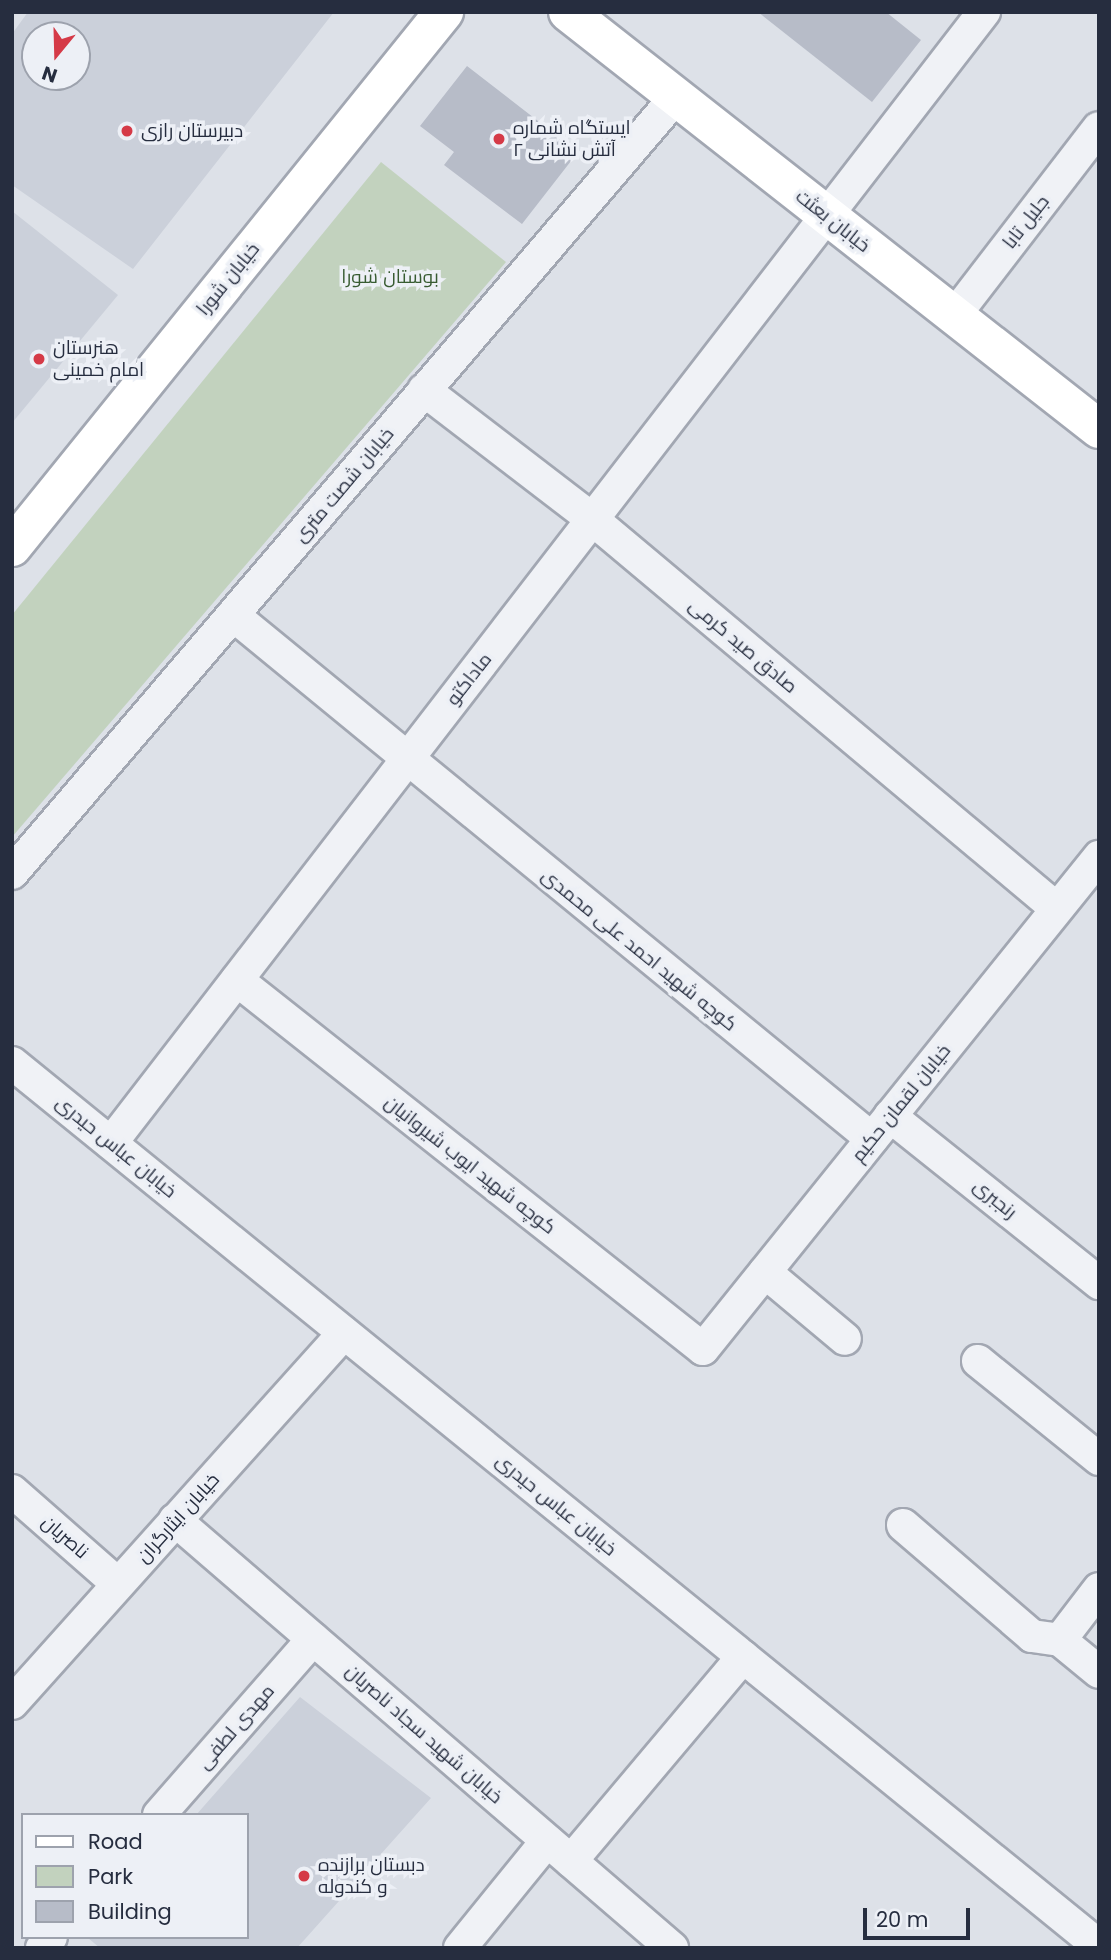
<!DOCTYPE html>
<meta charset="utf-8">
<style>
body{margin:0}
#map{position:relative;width:1111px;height:1960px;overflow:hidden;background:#dde1e8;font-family:Poppins,Cairo,sans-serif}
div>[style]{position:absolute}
.built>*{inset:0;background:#cbd0da}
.green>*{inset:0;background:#c2d2be}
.building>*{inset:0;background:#b7bcc8}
.roads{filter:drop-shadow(2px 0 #a2a7b2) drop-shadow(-2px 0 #a2a7b2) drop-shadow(0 2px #a2a7b2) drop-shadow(0 -2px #a2a7b2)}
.street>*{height:32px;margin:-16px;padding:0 16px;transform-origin:16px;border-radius:16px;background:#f0f2f6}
.secondary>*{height:38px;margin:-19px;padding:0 19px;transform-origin:19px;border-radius:19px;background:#fff}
.dots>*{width:19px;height:19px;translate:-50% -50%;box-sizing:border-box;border:4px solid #edf0f6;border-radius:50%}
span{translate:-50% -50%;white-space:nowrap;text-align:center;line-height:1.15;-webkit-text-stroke:7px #edf0f6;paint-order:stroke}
.poi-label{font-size:19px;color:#262d3f}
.left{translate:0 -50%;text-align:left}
.street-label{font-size:19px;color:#262d3f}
.park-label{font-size:19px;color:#385c32}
.frame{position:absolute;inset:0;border:14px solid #262d3f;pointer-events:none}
.legend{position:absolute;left:21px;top:1813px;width:228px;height:126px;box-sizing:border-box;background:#edf0f6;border:2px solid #9da2ad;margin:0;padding:9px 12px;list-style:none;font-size:21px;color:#262d3f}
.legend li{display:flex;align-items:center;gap:14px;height:35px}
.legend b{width:35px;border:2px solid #9da2ad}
.north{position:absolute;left:21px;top:21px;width:70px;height:70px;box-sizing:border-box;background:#edf0f6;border:2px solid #9da2ad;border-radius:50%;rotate:199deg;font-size:19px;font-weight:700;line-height:28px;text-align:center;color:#262d3f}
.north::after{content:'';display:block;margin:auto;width:24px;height:32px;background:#d53a47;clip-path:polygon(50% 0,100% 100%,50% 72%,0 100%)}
.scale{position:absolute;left:863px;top:1908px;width:107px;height:32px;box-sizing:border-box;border:4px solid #262d3f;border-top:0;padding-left:9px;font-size:21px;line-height:24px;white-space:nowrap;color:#262d3f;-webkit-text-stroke:5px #edf0f6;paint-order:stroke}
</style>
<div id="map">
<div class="built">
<div style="clip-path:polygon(evenodd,28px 12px,334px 12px,133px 269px,12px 185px,12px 34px,28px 12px,35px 35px,77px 35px,77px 77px,35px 77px,35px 35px)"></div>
<div style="clip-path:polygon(12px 211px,118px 295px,12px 423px)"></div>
<div style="clip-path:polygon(300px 1697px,431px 1798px,297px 1948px,100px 1948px,88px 1938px,247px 1937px,247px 1815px,196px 1815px)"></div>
</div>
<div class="green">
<div style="clip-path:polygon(381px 162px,506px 262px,12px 837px,12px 615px)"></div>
</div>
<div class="building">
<div style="clip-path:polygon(758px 12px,886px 12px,921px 40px,872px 102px)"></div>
<div style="clip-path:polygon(467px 66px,578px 152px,522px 224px,444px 165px,454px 152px,420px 126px)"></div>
</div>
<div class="roads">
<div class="street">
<div style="left:954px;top:316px;width:237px;rotate:-52.4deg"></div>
<div style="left:424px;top:390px;width:212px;rotate:37.5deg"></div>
<div style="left:592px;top:519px;width:605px;rotate:39.98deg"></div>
<div style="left:233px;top:615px;width:826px;rotate:39.35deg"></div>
<div style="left:12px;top:873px;width:1021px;rotate:-49.45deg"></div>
<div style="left:237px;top:980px;width:594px;rotate:38.37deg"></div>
<div style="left:703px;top:1349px;width:632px;rotate:-51.17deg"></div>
<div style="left:12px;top:1063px;width:1400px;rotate:39.09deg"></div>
<div style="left:890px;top:1116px;width:268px;rotate:38.6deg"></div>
<div style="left:111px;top:1143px;width:1429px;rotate:-52.34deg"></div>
<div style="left:765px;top:1272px;width:104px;rotate:39.9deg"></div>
<div style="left:978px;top:1361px;width:156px;rotate:39deg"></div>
<div style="left:12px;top:1491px;width:141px;rotate:41.3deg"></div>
<div style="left:175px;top:1520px;width:656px;rotate:40.73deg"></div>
<div style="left:903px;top:1525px;width:170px;rotate:40.7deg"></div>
<div style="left:1032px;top:1636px;width:28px;rotate:8deg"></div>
<div style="left:1060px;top:1640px;width:64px;rotate:-52.6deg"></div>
<div style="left:1060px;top:1640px;width:50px;rotate:39.4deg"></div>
<div style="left:12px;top:1703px;width:497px;rotate:-48.1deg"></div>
<div style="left:159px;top:1815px;width:234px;rotate:-48.8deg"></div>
<div style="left:571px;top:1861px;width:267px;rotate:-49.9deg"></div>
<div style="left:42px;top:1948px;width:14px;rotate:-51deg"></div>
<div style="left:460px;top:1948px;width:138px;rotate:-50.9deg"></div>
</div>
<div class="secondary">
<div style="left:568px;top:12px;width:675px;rotate:38.14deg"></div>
<div style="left:12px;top:547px;width:688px;rotate:-51.08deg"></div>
</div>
</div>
<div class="dots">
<div style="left:127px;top:131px;background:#d53a47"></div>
<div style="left:499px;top:139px;background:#d53a47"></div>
<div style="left:39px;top:359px;background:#d53a47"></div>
<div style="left:304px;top:1876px;background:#d53a47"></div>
</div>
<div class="poi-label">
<span class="left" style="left:513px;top:139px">ایستگاه شماره<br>۲ آتش نشانی</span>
<span class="left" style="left:141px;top:131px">دبیرستان رازی</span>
<span class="left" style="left:53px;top:359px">هنرستان<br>امام خمینی</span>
<span class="left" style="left:318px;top:1876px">دبستان برازنده<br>و کندوله</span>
</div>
<div class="street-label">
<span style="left:833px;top:221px;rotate:38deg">خیابان بعثت</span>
<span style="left:1026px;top:222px;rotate:-52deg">جلیل تابا</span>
<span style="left:228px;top:279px;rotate:-51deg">خیابان شورا</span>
<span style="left:344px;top:485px;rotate:-50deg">خیابان شصت متری</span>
<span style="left:743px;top:646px;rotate:40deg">صادق صید کرمی</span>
<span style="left:469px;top:679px;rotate:-52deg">ماداکتو</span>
<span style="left:639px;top:950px;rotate:39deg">کوچه شهید احمد علی محمدی</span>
<span style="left:901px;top:1103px;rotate:-51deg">خیابان لقمان حکیم</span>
<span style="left:116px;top:1147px;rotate:39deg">خیابان عباس حیدری</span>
<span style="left:470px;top:1165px;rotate:38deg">کوچه شهید ایوب شیروانیان</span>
<span style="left:995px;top:1199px;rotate:39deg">رنجبری</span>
<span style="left:556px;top:1505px;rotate:39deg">خیابان عباس حیدری</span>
<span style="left:178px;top:1518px;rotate:-48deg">خیابان ایثارگران</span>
<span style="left:65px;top:1537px;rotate:41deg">ناصریان</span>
<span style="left:236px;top:1727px;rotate:-49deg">مهدی لطفی</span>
<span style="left:424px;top:1734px;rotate:41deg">خیابان شهید سجاد ناصریان</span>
</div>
<div class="park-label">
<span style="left:390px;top:277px">بوستان شورا</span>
</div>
<div class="frame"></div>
<ul class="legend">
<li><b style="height:9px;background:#fff"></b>Road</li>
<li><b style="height:19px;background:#c2d2be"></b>Park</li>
<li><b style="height:19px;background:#b7bcc8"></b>Building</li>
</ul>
<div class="north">N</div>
<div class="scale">20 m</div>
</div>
